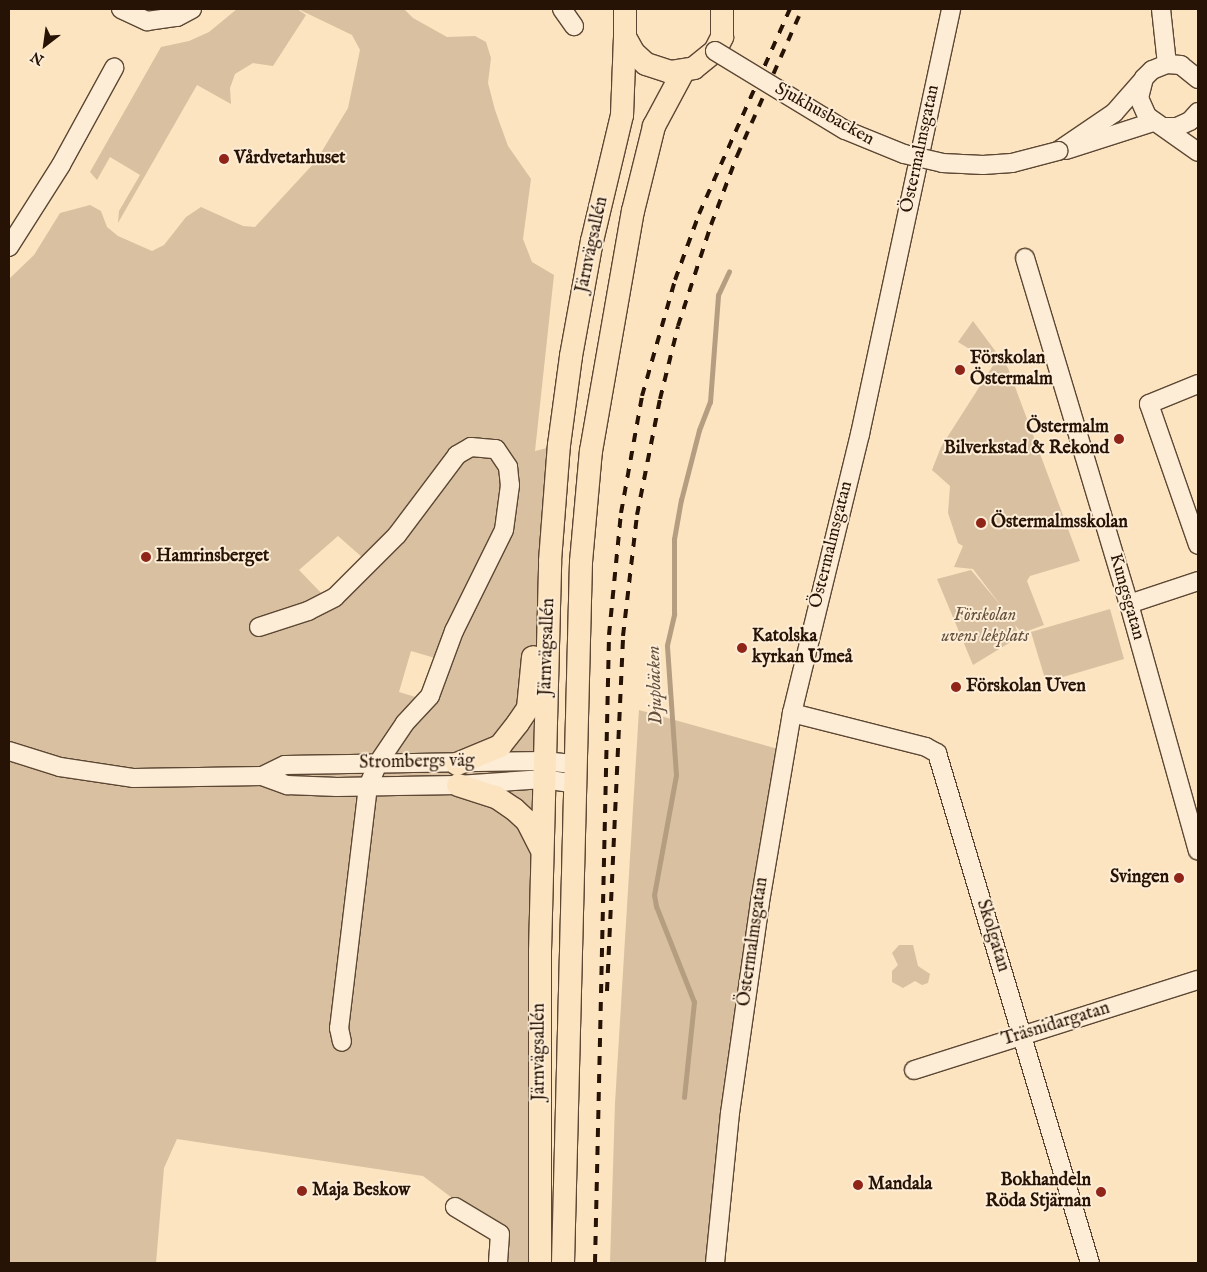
<!DOCTYPE html>
<meta charset="utf-8">
<style>
body{margin:0}
#map{position:relative;width:1207px;height:1272px;overflow:hidden;background:#fce4c0;font-family:"IM FELL English",serif}
div>[style]{position:absolute}
.green>*{inset:0;background:#d8c0a0}
.stream>*{height:5px;margin:-2.5px;padding:0 2.5px;transform-origin:2.5px;border-radius:2.5px;background:#b49d80}
.roads{filter:drop-shadow(1px 0 #5c4734) drop-shadow(-1px 0 #5c4734) drop-shadow(0 1px #5c4734) drop-shadow(0 -1px #5c4734)}
.minor>*{height:18px;margin:-9px;padding:0 9px;transform-origin:9px;border-radius:9px;background:#fdedd6}
.major>*{height:22px;margin:-11px;padding:0 11px;transform-origin:11px;border-radius:11px;background:#fce4c0}
.rail>*{height:4px;margin-top:-2px;transform-origin:0;background:repeating-linear-gradient(90deg,#271305 0 9px,transparent 0 18px)}
.bridges{filter:drop-shadow(1px 0 #5c4734) drop-shadow(-1px 0 #5c4734) drop-shadow(0 1px #5c4734) drop-shadow(0 -1px #5c4734)}
.minor-bridge>*{height:18px;margin:-9px;padding:0 9px;transform-origin:9px;border-radius:9px;background:#fdedd6}
.dots>*{width:14px;height:14px;translate:-50% -50%;box-sizing:border-box;border:2px solid #fdedd6;border-radius:50%}
span{translate:-50% -50%;white-space:nowrap;text-align:center;line-height:1.15;-webkit-text-stroke:4px #fdedd6;paint-order:stroke}
.street-label{font-size:18px;color:#271305}
.poi-label{font-size:18px;color:#271305;font-weight:700}
.left{translate:0 -50%;text-align:left}
.right{translate:-100% -50%;text-align:right}
.park-label{font-size:18px;color:#65503b;font-style:italic}
.water-label{font-size:19px;color:#66513c;font-style:italic}
.frame{position:absolute;inset:0;border:10px solid #271305;pointer-events:none}
.north{position:absolute;left:20px;top:20px;width:50px;height:50px;-webkit-text-stroke:4px #fdedd6;paint-order:stroke;rotate:210deg;font-size:14px;font-weight:700;line-height:20px;text-align:center;color:#271305}
.north::after{content:'';display:block;margin:auto;width:18px;height:22px;background:#271305;clip-path:polygon(50% 0,100% 100%,50% 72%,0 100%)}
</style>
<div id="map">
<div class="green">
<div style="clip-path:polygon(237px 9px,297px 9px,306px 15px,273px 66px,253px 63px,235px 74px,230px 88px,231px 104px,197px 85px,118px 223px,119px 211px,140px 175px,110px 157px,97px 180px,90px 172px,161px 47px,189px 41px,209px 32px)"></div>
<div style="clip-path:polygon(evenodd,298px 9px,404px 9px,413px 18px,447px 37px,475px 36px,486px 42px,491px 58px,488px 83px,495px 110px,508px 146px,531px 179px,523px 239px,532px 262px,554px 275px,535px 451px,559px 445px,540px 1263px,498px 1263px,500px 1234px,423px 1176px,177px 1139px,164px 1168px,156px 1263px,9px 1263px,9px 279px,34px 255px,60px 213px,90px 205px,101px 211px,107px 227px,118px 236px,152px 251px,164px 245px,186px 217px,201px 207px,243px 226px,255px 227px,316px 161px,348px 108px,360px 50px,352px 35px,298px 9px,338px 536px,363px 558px,324px 596px,299px 570px,338px 536px,298px 9px,411px 651px,435px 658px,422px 699px,399px 692px,411px 651px)"></div>
<div style="clip-path:polygon(973px 321px,1008px 368px,1080px 561px,1030px 576px,1027px 581px,1044px 625px,1022px 633px,1015px 625px,1017px 631px,1014px 640px,973px 665px,937px 579px,971px 570px,1002px 607px,973px 569px,954px 567px,963px 546px,958px 543px,948px 513px,950px 486px,932px 470px,941px 447px,994px 364px,958px 342px)"></div>
<div style="clip-path:polygon(1110px 609px,1124px 659px,1046px 682px,1031px 632px)"></div>
<div style="clip-path:polygon(639px 710px,785px 751px,715px 1263px,610px 1263px,615px 1103px)"></div>
<div style="clip-path:polygon(899px 945px,913px 945px,918px 966px,930px 974px,928px 983px,922px 985px,915px 981px,903px 988px,892px 982px,892px 971px,898px 965px,892px 953px)"></div>
</div>
<div class="stream">
<div style="left:684px;top:1097px;width:96px;rotate:-84deg"></div>
<div style="left:694px;top:1002px;width:103px;rotate:-111.6deg"></div>
<div style="left:656px;top:906px;width:11px;rotate:-100deg"></div>
<div style="left:654px;top:895px;width:122px;rotate:-79.6deg"></div>
<div style="left:676px;top:775px;width:130px;rotate:-94deg"></div>
<div style="left:667px;top:645px;width:32px;rotate:-77deg"></div>
<div style="left:674px;top:614px;width:75px;rotate:-90deg"></div>
<div style="left:674px;top:539px;width:40px;rotate:-80deg"></div>
<div style="left:681px;top:500px;width:72px;rotate:-75.6deg"></div>
<div style="left:699px;top:430px;width:30px;rotate:-69deg"></div>
<div style="left:710px;top:402px;width:107px;rotate:-85.7deg"></div>
<div style="left:718px;top:295px;width:26px;rotate:-65deg"></div>
</div>
<div class="roads">
<div class="minor">
<div style="left:121px;top:9px;width:29px;rotate:25deg"></div>
<div style="left:147px;top:21px;width:30px;rotate:-8deg"></div>
<div style="left:177px;top:17px;width:17px;rotate:-28deg"></div>
<div style="left:562px;top:9px;width:21px;rotate:55deg"></div>
<div style="left:1161px;top:9px;width:55px;rotate:83.8deg"></div>
<div style="left:1198px;top:79px;width:22px;rotate:-141deg"></div>
<div style="left:1181px;top:65px;width:14px;rotate:-176deg"></div>
<div style="left:1167px;top:64px;width:16px;rotate:158deg"></div>
<div style="left:1152px;top:70px;width:11px;rotate:135deg"></div>
<div style="left:1144px;top:78px;width:21px;rotate:104deg"></div>
<div style="left:1139px;top:98px;width:20px;rotate:66deg"></div>
<div style="left:1147px;top:116px;width:62px;rotate:35.2deg"></div>
<div style="left:1165px;top:127px;width:12px"></div>
<div style="left:1177px;top:127px;width:14px;rotate:-25deg"></div>
<div style="left:1190px;top:121px;width:12px;rotate:-48deg"></div>
<div style="left:1066px;top:150px;width:91px;rotate:-17.8deg"></div>
<div style="left:1058px;top:151px;width:68px;rotate:-34.2deg"></div>
<div style="left:1114px;top:113px;width:43px;rotate:-48.8deg"></div>
<div style="left:9px;top:247px;width:97px;rotate:-57.6deg"></div>
<div style="left:61px;top:165px;width:111px;rotate:-61.3deg"></div>
<div style="left:1025px;top:258px;width:361px;rotate:73.3deg"></div>
<div style="left:1129px;top:604px;width:256px;rotate:74.4deg"></div>
<div style="left:1198px;top:384px;width:53px;rotate:157.8deg"></div>
<div style="left:1149px;top:404px;width:149px;rotate:70.8deg"></div>
<div style="left:1129px;top:604px;width:73px;rotate:-18.4deg"></div>
<div style="left:259px;top:627px;width:52px;rotate:-18.1deg"></div>
<div style="left:308px;top:611px;width:30px;rotate:-27deg"></div>
<div style="left:335px;top:597px;width:88px;rotate:-45deg"></div>
<div style="left:397px;top:535px;width:100px;rotate:-53.1deg"></div>
<div style="left:457px;top:455px;width:16px;rotate:-30deg"></div>
<div style="left:471px;top:447px;width:25px;rotate:5deg"></div>
<div style="left:496px;top:449px;width:22px;rotate:56deg"></div>
<div style="left:508px;top:467px;width:18px;rotate:84deg"></div>
<div style="left:510px;top:485px;width:45px;rotate:97.6deg"></div>
<div style="left:504px;top:530px;width:113px;rotate:116.3deg"></div>
<div style="left:454px;top:631px;width:69px;rotate:110.3deg"></div>
<div style="left:430px;top:696px;width:37px;rotate:133deg"></div>
<div style="left:405px;top:723px;width:48px;rotate:124deg"></div>
<div style="left:378px;top:763px;width:25px;rotate:113deg"></div>
<div style="left:368px;top:786px;width:244px;rotate:96.8deg"></div>
<div style="left:339px;top:1028px;width:14px;rotate:78deg"></div>
<div style="left:792px;top:713px;width:138px;rotate:14.2deg"></div>
<div style="left:926px;top:747px;width:13px;rotate:29deg"></div>
<div style="left:937px;top:753px;width:532px;rotate:73.3deg"></div>
<div style="left:9px;top:751px;width:53px;rotate:17.4deg"></div>
<div style="left:60px;top:767px;width:75px;rotate:8.5deg"></div>
<div style="left:134px;top:778px;width:128px;rotate:-0.9deg"></div>
<div style="left:262px;top:776px;width:27px;rotate:20deg"></div>
<div style="left:287px;top:785px;width:50px;rotate:2.3deg"></div>
<div style="left:337px;top:787px;width:121px;rotate:-0.9deg"></div>
<div style="left:458px;top:785px;width:86px;rotate:-4deg"></div>
<div style="left:544px;top:779px;width:30px;rotate:9deg"></div>
<div style="left:262px;top:776px;width:25px;rotate:-26deg"></div>
<div style="left:285px;top:765px;width:259px;rotate:-0.9deg"></div>
<div style="left:544px;top:761px;width:31px;rotate:6deg"></div>
<div style="left:914px;top:1070px;width:298px;rotate:-17.6deg"></div>
<div style="left:455px;top:1207px;width:52px;rotate:31deg"></div>
<div style="left:500px;top:1234px;width:29px;rotate:94deg"></div>
<div style="left:715px;top:1263px;width:151px;rotate:-84.3deg"></div>
<div style="left:730px;top:1113px;width:213px;rotate:-81.9deg"></div>
<div style="left:760px;top:902px;width:192px;rotate:-80.4deg"></div>
<div style="left:792px;top:713px;width:287px;rotate:-76.3deg"></div>
<div style="left:860px;top:434px;width:435px;rotate:-77.9deg"></div>
</div>
<div class="major">
<div style="left:625px;top:9px;width:28px;rotate:90deg"></div>
<div style="left:625px;top:37px;width:18px;rotate:61deg"></div>
<div style="left:634px;top:53px;width:16px;rotate:43deg"></div>
<div style="left:646px;top:64px;width:25px;rotate:18deg"></div>
<div style="left:670px;top:72px;width:24px;rotate:-9deg"></div>
<div style="left:694px;top:68px;width:27px;rotate:-39deg"></div>
<div style="left:715px;top:51px;width:16px;rotate:-63deg"></div>
<div style="left:722px;top:37px;width:28px;rotate:-90deg"></div>
<div style="left:457px;top:764px;width:47px;rotate:-22.7deg"></div>
<div style="left:500px;top:746px;width:29px;rotate:-52deg"></div>
<div style="left:518px;top:723px;width:18px;rotate:-56deg"></div>
<div style="left:528px;top:708px;width:51px;rotate:-84.4deg"></div>
<div style="left:458px;top:785px;width:40px;rotate:18deg"></div>
<div style="left:496px;top:797px;width:22px;rotate:34deg"></div>
<div style="left:514px;top:809px;width:18px;rotate:43deg"></div>
<div style="left:527px;top:821px;width:30px;rotate:63deg"></div>
<div style="left:540px;top:1263px;width:312px;rotate:-90deg"></div>
<div style="left:540px;top:951px;width:390px;rotate:-88.5deg"></div>
<div style="left:550px;top:561px;width:116px;rotate:-85.6deg"></div>
<div style="left:559px;top:445px;width:90px;rotate:-82.3deg"></div>
<div style="left:571px;top:356px;width:117px;rotate:-79.7deg"></div>
<div style="left:592px;top:241px;width:130px;rotate:-76.6deg"></div>
<div style="left:622px;top:115px;width:78px;rotate:-87.8deg"></div>
<div style="left:563px;top:1263px;width:701px;rotate:-88.53deg"></div>
<div style="left:581px;top:562px;width:111px;rotate:-84.9deg"></div>
<div style="left:591px;top:451px;width:244px;rotate:-80.1deg"></div>
<div style="left:633px;top:211px;width:88px;rotate:-76.1deg"></div>
<div style="left:654px;top:126px;width:61px;rotate:-61.8deg"></div>
</div>
</div>
<div class="rail">
<div style="left:607px;top:991px;width:355px;rotate:-87.4deg"></div>
<div style="left:623px;top:636px;width:122px;rotate:-83.4deg"></div>
<div style="left:637px;top:515px;width:118px;rotate:-78.8deg"></div>
<div style="left:660px;top:399px;width:75px;rotate:-76.1deg"></div>
<div style="left:678px;top:326px;width:106px;rotate:-71.9deg"></div>
<div style="left:711px;top:225px;width:74px;rotate:-69.4deg"></div>
<div style="left:737px;top:156px;width:161px;rotate:-66.1deg"></div>
<div style="left:595px;top:1263px;width:628px;rotate:-88.72deg"></div>
<div style="left:609px;top:635px;width:123px;rotate:-84.4deg"></div>
<div style="left:621px;top:513px;width:119px;rotate:-79.8deg"></div>
<div style="left:642px;top:396px;width:121px;rotate:-74.1deg"></div>
<div style="left:675px;top:280px;width:70px;rotate:-70deg"></div>
<div style="left:699px;top:214px;width:224px;rotate:-66.1deg"></div>
</div>
<div class="bridges">
<div class="minor-bridge">
<div style="left:715px;top:51px;width:152px;rotate:31.3deg"></div>
<div style="left:845px;top:130px;width:64px;rotate:22.1deg"></div>
<div style="left:904px;top:154px;width:39px;rotate:13deg"></div>
<div style="left:942px;top:163px;width:41px;rotate:2.8deg"></div>
<div style="left:983px;top:165px;width:29px;rotate:-4deg"></div>
<div style="left:1012px;top:163px;width:48px;rotate:-14.6deg"></div>
</div>
</div>
<div class="dots">
<div style="left:224px;top:159px;background:#8f2418"></div>
<div style="left:960px;top:370px;background:#8f2418"></div>
<div style="left:1119px;top:439px;background:#8f2418"></div>
<div style="left:981px;top:523px;background:#8f2418"></div>
<div style="left:146px;top:557px;background:#8f2418"></div>
<div style="left:742px;top:648px;background:#8f2418"></div>
<div style="left:956px;top:687px;background:#8f2418"></div>
<div style="left:1179px;top:878px;background:#8f2418"></div>
<div style="left:858px;top:1185px;background:#8f2418"></div>
<div style="left:302px;top:1191px;background:#8f2418"></div>
<div style="left:1101px;top:1192px;background:#8f2418"></div>
</div>
<div class="street-label">
<span style="left:824px;top:115px;rotate:29deg">Sjukhusbacken</span>
<span style="left:921px;top:149px;rotate:-78deg">Östermalmsgatan</span>
<span style="left:593px;top:245px;rotate:-78deg">Järnvägsallén</span>
<span style="left:832px;top:545px;rotate:-76deg">Östermalmsgatan</span>
<span style="left:1126px;top:597px;rotate:74deg">Kungsgatan</span>
<span style="left:548px;top:647px;rotate:-88deg">Järnvägsallén</span>
<span style="left:417px;top:763px;rotate:-1deg">Strombergs väg</span>
<span style="left:992px;top:936px;rotate:73deg">Skolgatan</span>
<span style="left:754px;top:942px;rotate:-82deg">Östermalmsgatan</span>
<span style="left:1056px;top:1025px;rotate:-17deg">Träsnidargatan</span>
<span style="left:540px;top:1052px;rotate:-90deg">Järnvägsallén</span>
</div>
<div class="poi-label">
<span class="left" style="left:234px;top:159px">Vårdvetarhuset</span>
<span class="left" style="left:970px;top:370px">Förskolan<br>Östermalm</span>
<span class="right" style="left:1109px;top:439px">Östermalm<br>Bilverkstad &amp; Rekond</span>
<span class="left" style="left:991px;top:523px">Östermalmsskolan</span>
<span class="left" style="left:156px;top:557px">Hamrinsberget</span>
<span class="left" style="left:752px;top:648px">Katolska<br>kyrkan Umeå</span>
<span class="left" style="left:966px;top:687px">Förskolan Uven</span>
<span class="right" style="left:1169px;top:878px">Svingen</span>
<span class="right" style="left:1091px;top:1192px">Bokhandeln<br>Röda Stjärnan</span>
<span class="left" style="left:868px;top:1185px">Mandala</span>
<span class="left" style="left:312px;top:1191px">Maja Beskow</span>
</div>
<div class="park-label">
<span style="left:985px;top:627px">Förskolan<br>uvens lekplats</span>
</div>
<div class="water-label">
<span style="left:656px;top:685px;rotate:-92deg">Djupbäcken</span>
</div>
<div class="frame"></div>
<div class="north">N</div>
</div>
